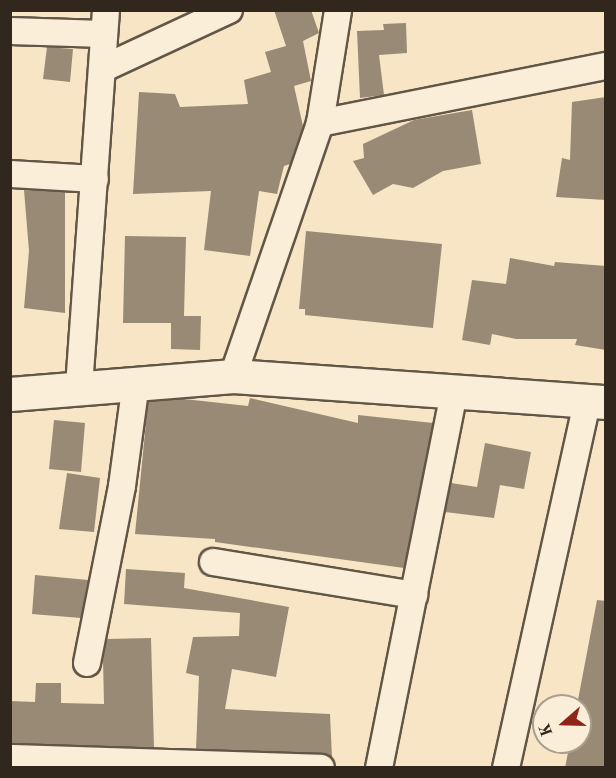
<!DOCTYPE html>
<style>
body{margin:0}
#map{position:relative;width:616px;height:778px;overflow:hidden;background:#f7e5c5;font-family:"Old Standard TT",serif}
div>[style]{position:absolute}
.building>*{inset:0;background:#988a74}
.roads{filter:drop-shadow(2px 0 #625646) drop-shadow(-2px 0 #625646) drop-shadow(0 2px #625646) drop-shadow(0 -2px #625646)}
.street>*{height:26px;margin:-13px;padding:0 13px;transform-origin:13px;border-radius:13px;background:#faeed9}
.secondary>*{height:33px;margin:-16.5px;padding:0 16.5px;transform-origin:16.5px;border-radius:16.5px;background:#faeed9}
span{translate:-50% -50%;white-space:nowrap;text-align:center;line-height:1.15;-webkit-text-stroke:4.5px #faeed9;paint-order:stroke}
.frame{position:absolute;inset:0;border:12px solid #31271c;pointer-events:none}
.north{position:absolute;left:532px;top:694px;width:60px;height:60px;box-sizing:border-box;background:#faeed9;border:2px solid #aa9e8d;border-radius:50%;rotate:250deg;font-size:16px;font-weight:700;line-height:24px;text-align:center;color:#31271c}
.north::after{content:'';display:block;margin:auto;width:21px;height:27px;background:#8f2418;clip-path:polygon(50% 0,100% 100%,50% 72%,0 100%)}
</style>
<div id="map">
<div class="building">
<div style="clip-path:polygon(274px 10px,311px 10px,319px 33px,303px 41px,311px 81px,294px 86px,303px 126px,290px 164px,284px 166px,277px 194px,259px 191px,250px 256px,204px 250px,211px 191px,133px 194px,139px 92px,175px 94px,180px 107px,248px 104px,244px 80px,271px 72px,265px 52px,286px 46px)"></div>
<div style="clip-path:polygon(406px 23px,407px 53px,379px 55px,384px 95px,360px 98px,357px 31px,384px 30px,383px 24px)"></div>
<div style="clip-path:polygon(47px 47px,73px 49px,70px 82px,43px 79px)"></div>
<div style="clip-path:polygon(606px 97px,606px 200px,556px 197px,562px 158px,570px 160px,572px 102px)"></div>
<div style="clip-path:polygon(472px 110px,481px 164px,443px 171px,413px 188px,393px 184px,373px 195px,353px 161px,364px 158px,363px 144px,414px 120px)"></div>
<div style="clip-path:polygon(24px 190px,65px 192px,65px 313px,24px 308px,29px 251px)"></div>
<div style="clip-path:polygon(306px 231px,442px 244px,433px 328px,305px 315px,305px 309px,299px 309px)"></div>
<div style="clip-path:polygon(125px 236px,186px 237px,184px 316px,201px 316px,200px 350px,171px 349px,171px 323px,123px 323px)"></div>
<div style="clip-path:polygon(510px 258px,554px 266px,555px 262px,606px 266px,606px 350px,575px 345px,577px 339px,516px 339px,492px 334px,490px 345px,462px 340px,472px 280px,506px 284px)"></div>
<div style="clip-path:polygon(250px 398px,358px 423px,358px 415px,433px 423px,404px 568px,215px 542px,215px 539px,135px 534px,148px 402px,184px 399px,248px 406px)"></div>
<div style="clip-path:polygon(54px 420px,85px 423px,81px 472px,49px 469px)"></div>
<div style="clip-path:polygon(485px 443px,531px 452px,524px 489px,500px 485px,494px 518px,445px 512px,451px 483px,477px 487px)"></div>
<div style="clip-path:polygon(67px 473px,100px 478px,94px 532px,59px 529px)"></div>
<div style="clip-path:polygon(126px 569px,185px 573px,184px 588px,289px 607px,276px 677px,232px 669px,225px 709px,330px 714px,332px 758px,321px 753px,196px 749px,199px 676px,186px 673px,193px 637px,239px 636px,240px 613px,124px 604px)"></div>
<div style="clip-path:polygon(35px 575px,88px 580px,81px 618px,32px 614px)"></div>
<div style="clip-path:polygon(597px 600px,606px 601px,606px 768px,565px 768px,570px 742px,580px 742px,577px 705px)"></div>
<div style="clip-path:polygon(151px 638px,154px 748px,10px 743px,10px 701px,35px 702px,36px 683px,61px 683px,61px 703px,104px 704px,103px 660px,107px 639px)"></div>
</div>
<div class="roads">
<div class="street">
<div style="left:10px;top:31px;width:94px;rotate:1.8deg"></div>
<div style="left:102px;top:69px;width:140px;rotate:-24.9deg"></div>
<div style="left:320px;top:123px;width:292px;rotate:-11.3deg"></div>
<div style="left:10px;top:174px;width:85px;rotate:3.4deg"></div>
<div style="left:233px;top:376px;width:268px;rotate:-71deg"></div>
<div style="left:320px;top:123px;width:114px;rotate:-80.9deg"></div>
<div style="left:79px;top:387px;width:378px;rotate:-85.9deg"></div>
<div style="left:213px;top:562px;width:204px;rotate:9.3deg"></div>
<div style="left:87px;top:663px;width:180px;rotate:-78.8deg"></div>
<div style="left:122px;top:486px;width:105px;rotate:-82.3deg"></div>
<div style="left:10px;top:758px;width:311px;rotate:1.8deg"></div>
<div style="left:379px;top:768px;width:383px;rotate:-78.7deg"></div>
<div style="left:506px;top:768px;width:375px;rotate:-77.5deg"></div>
</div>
<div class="secondary">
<div style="left:10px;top:394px;width:224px;rotate:-4.6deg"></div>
<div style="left:233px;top:376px;width:374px;rotate:4deg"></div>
</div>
</div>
<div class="frame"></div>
<div class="north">K</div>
</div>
